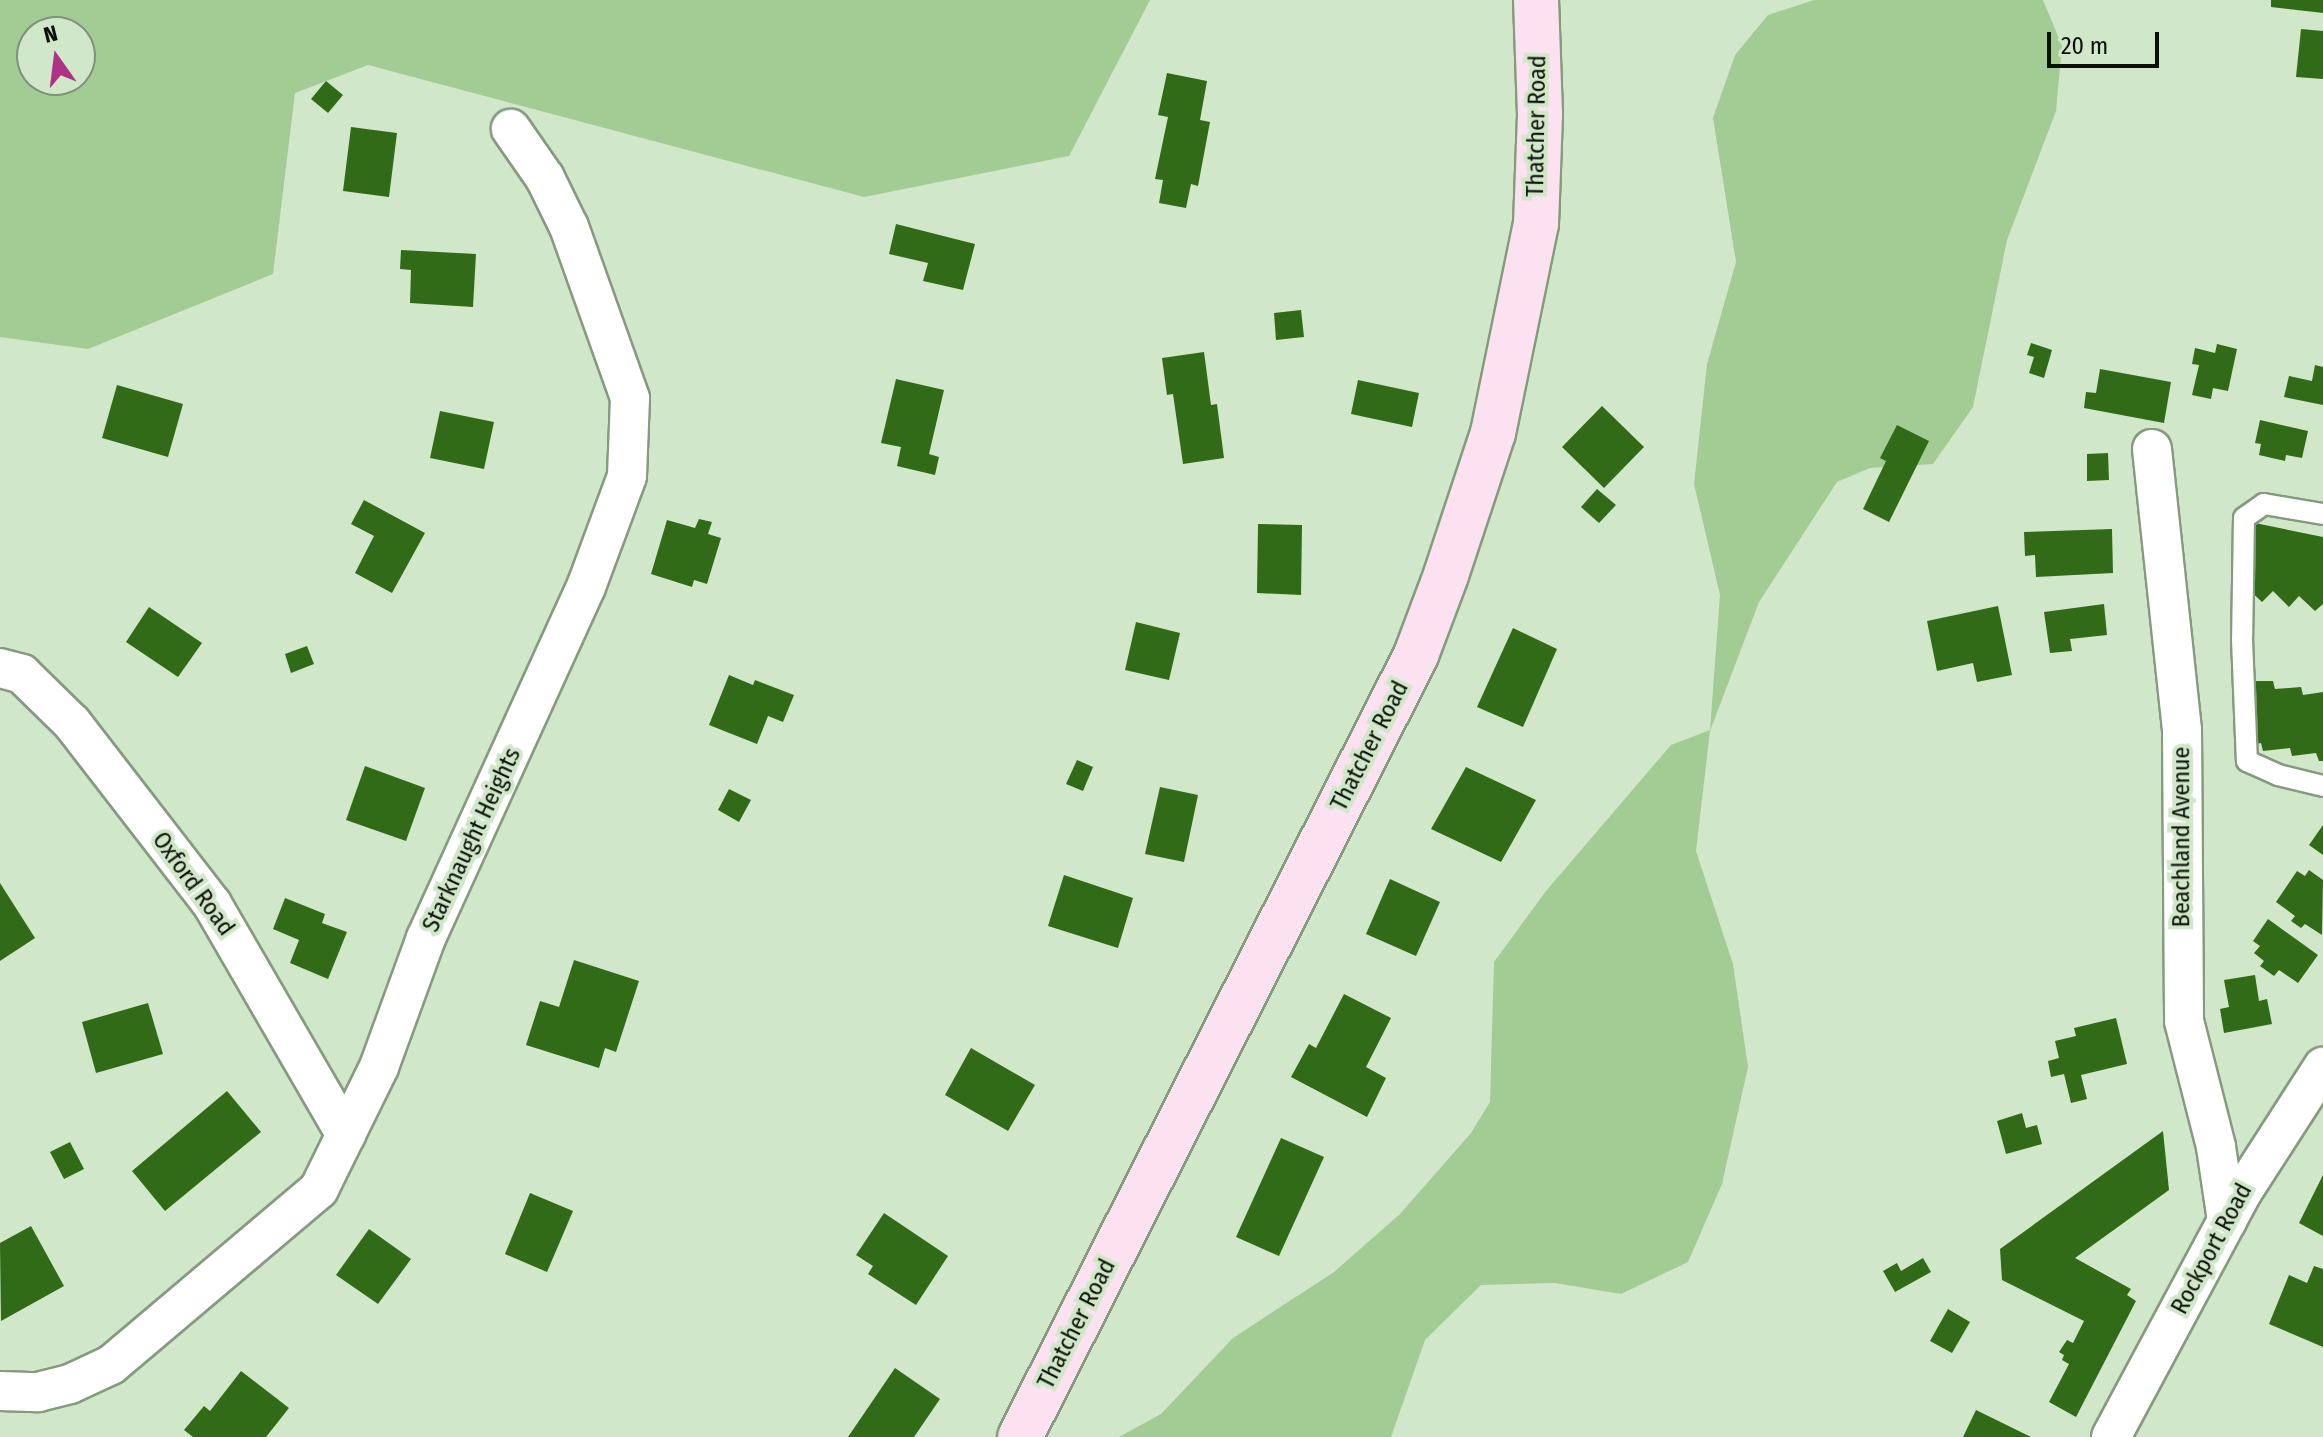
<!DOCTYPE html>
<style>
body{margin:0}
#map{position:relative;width:2323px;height:1437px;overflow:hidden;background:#d1e7c9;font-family:"Fira Sans Condensed",sans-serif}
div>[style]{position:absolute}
.green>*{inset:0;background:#a2cc94}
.building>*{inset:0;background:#326b18}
.roads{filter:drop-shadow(2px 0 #859a7e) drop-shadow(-2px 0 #859a7e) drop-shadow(0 2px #859a7e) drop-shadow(0 -2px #859a7e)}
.service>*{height:20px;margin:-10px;padding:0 10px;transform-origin:10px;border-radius:10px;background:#fff}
.minor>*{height:38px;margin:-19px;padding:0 19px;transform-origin:19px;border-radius:19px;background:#fff}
.secondary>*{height:44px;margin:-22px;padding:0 22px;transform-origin:22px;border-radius:22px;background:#fce1f0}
span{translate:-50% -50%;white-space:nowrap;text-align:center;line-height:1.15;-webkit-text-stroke:8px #d1e7c9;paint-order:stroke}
.street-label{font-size:24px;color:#0a1107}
.north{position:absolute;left:16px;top:16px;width:80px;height:80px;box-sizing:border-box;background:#d1e7c9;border:2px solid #81917b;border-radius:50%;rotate:346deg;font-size:22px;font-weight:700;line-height:32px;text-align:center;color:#0a1107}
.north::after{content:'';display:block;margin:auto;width:28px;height:36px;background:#af3384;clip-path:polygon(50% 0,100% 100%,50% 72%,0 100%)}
.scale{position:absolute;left:2047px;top:32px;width:112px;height:36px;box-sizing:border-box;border:4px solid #0a1107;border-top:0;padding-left:10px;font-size:24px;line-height:28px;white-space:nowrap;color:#0a1107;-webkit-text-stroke:6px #d1e7c9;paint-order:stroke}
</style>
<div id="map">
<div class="green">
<div style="clip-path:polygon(evenodd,0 0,1150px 0,1069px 156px,864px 197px,368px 65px,295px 93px,273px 274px,88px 349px,0 337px,0 0,32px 32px,80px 32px,80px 80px,32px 80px,32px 32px)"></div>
<div style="clip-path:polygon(1814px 0,2043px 0,2062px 46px,2056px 111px,2007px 240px,1973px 407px,1933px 464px,1870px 468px,1837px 482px,1759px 602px,1710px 731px,1696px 851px,1733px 964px,1748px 1067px,1722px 1184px,1688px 1262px,1621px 1294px,1555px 1283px,1481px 1285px,1425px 1340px,1391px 1437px,1119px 1437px,1161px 1414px,1233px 1338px,1334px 1272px,1400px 1214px,1471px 1133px,1490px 1102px,1494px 962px,1546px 891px,1671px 745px,1710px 730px,1720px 595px,1694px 484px,1707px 364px,1736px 262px,1713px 118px,1735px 55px,1768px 15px)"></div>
</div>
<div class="building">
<div style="clip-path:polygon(2271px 0,2323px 0,2323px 13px,2271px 7px)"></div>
<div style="clip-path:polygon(2301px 29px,2323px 31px,2323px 79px,2296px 77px)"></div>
<div style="clip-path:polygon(1167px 73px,1207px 81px,1200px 120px,1210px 122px,1198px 186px,1191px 184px,1186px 208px,1159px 203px,1163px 180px,1155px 179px,1168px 117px,1158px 115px)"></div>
<div style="clip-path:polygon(326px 81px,343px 95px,328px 113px,311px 99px)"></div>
<div style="clip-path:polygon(351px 127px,397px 133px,389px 197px,343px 191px)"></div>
<div style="clip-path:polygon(896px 224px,975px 244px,963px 290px,923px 281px,928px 263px,889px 254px)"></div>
<div style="clip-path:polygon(401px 250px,476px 254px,473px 307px,410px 303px,411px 270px,400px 269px)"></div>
<div style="clip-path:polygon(1301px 310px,1304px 337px,1276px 340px,1274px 313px)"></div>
<div style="clip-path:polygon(2031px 343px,2052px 350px,2044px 378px,2029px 373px,2034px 357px,2027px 355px)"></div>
<div style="clip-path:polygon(2217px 344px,2237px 349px,2228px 391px,2213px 388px,2211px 399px,2192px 395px,2199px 365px,2192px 364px,2195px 348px,2215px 353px)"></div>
<div style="clip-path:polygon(1204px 352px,1211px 405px,1217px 404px,1224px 458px,1183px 464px,1173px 394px,1167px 395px,1162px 358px)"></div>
<div style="clip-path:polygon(2315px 365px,2323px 367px,2323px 405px,2284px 397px,2289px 376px,2312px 381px)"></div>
<div style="clip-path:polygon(2100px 369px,2171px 382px,2164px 423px,2084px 408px,2086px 392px,2096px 393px)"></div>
<div style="clip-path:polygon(896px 379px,944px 390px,929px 454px,939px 457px,935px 475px,897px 466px,901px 447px,881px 443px)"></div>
<div style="clip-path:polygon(1358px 380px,1419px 393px,1412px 427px,1351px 414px)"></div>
<div style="clip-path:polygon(117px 385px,183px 404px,168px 457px,102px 438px)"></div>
<div style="clip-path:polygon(1602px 406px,1644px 447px,1604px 488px,1562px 447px)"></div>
<div style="clip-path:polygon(440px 411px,494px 422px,484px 469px,430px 458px)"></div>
<div style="clip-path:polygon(2260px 420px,2308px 431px,2302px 458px,2286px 455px,2285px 461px,2259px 455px,2261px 444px,2255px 443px)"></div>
<div style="clip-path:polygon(1897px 425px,1929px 441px,1889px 522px,1863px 509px,1886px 461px,1880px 458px)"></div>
<div style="clip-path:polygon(2108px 453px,2109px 480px,2087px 481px,2087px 454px)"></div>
<div style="clip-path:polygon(1597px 489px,1616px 505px,1599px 523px,1581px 507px)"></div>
<div style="clip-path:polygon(364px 500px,425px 533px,392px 593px,355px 573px,374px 536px,351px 524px)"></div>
<div style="clip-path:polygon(699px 519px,712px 522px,708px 534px,721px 538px,707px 584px,694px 580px,692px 587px,651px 574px,667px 520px,695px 528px)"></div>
<div style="clip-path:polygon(2255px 523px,2323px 537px,2323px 604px,2315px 611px,2299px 596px,2289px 607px,2273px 591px,2262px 602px,2244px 585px)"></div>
<div style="clip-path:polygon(1258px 524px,1302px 525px,1301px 595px,1257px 593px)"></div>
<div style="clip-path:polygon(2112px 529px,2113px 573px,2036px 577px,2035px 555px,2025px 556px,2024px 532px)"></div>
<div style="clip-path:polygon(2104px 604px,2107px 635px,2070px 639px,2072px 651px,2050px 653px,2044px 612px)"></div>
<div style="clip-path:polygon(1998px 606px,2012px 675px,1977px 682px,1973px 663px,1937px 671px,1927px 621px)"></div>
<div style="clip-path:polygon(149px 607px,202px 643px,178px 677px,126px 642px)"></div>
<div style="clip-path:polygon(1136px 622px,1180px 633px,1169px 680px,1125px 670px)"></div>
<div style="clip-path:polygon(1513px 628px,1557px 649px,1523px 727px,1477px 707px)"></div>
<div style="clip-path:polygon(307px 646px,314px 664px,291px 673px,285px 654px)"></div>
<div style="clip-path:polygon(729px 675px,753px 685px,755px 680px,794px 695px,783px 722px,768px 716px,757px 744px,709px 725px)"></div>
<div style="clip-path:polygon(2245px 681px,2273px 681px,2275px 689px,2301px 687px,2303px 695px,2323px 692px,2323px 761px,2319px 761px,2316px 753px,2292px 756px,2290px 748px,2263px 751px,2261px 743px,2251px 745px)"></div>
<div style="clip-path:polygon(1077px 760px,1093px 767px,1083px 791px,1066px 784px)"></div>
<div style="clip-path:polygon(365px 766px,425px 788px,406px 841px,346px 820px)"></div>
<div style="clip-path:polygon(1466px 767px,1536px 800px,1501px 862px,1431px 829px)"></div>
<div style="clip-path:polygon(1160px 787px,1198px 795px,1184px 862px,1145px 854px)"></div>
<div style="clip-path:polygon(729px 789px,751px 800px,739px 822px,718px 810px)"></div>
<div style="clip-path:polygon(2323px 825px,2323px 855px,2309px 845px)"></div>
<div style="clip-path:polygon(2309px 870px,2323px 880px,2322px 935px,2305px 924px,2301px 928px,2291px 921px,2295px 916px,2276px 902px,2297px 871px,2305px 876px)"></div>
<div style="clip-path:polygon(1064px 875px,1133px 898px,1118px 948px,1048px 926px)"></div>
<div style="clip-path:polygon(1390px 879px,1440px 902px,1416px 956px,1366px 934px)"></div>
<div style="clip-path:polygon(0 883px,35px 938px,0 961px)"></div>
<div style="clip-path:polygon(285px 898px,325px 914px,322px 923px,347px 932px,328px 979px,290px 963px,299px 940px,273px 929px)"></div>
<div style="clip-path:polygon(2268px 919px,2318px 955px,2298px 983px,2279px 970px,2274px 976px,2260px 966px,2264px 961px,2254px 953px,2260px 946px,2253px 941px)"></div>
<div style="clip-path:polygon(574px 960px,639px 981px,616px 1052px,605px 1048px,599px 1068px,526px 1045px,540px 1001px,559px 1007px)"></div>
<div style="clip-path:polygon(2255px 975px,2259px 1001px,2267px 999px,2272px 1024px,2224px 1033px,2220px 1009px,2229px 1007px,2224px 980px)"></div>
<div style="clip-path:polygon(1344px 994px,1391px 1018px,1366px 1067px,1386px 1078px,1367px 1117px,1291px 1077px,1309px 1044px,1316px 1048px)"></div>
<div style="clip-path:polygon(148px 1003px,163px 1054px,96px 1073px,82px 1022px)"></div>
<div style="clip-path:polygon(2116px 1018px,2127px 1064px,2081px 1075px,2087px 1099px,2071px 1103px,2064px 1074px,2051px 1077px,2048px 1061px,2059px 1058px,2055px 1041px,2076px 1036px,2074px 1028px)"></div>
<div style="clip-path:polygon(971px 1048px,1035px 1085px,1008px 1131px,945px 1095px)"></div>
<div style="clip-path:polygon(227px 1091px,261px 1132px,165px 1211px,132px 1171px)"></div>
<div style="clip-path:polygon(2022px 1113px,2026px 1128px,2037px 1125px,2042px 1144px,2006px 1154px,1997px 1121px)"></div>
<div style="clip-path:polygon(2163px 1131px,2169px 1190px,2075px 1258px,2131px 1289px,2127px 1295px,2136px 1301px,2076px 1417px,2049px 1402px,2069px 1364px,2062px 1360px,2064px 1355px,2059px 1352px,2067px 1340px,2073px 1343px,2084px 1321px,2002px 1280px,2000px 1249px)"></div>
<div style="clip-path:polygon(1281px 1138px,1324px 1157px,1279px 1256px,1236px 1237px)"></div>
<div style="clip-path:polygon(70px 1142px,84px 1169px,64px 1179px,50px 1152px)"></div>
<div style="clip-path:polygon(2323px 1175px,2323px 1236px,2299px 1223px)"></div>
<div style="clip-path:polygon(530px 1193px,573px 1211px,547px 1272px,505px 1254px)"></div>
<div style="clip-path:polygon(884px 1213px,948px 1256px,916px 1305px,868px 1274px,873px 1266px,856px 1255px)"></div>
<div style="clip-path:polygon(31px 1226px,64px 1286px,1px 1321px,0 1243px)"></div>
<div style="clip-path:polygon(369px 1229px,411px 1259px,378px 1304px,336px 1275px)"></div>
<div style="clip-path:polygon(1923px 1258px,1931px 1272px,1895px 1292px,1883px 1271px,1897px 1263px,1901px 1271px)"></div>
<div style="clip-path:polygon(2314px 1266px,2323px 1269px,2323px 1347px,2269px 1324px,2289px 1275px,2307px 1283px)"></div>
<div style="clip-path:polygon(1948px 1309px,1970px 1322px,1952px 1353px,1930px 1341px)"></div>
<div style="clip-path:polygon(895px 1368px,940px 1399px,914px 1437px,848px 1437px)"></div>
<div style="clip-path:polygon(241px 1371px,289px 1408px,266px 1437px,193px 1437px,184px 1430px,204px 1406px,210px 1411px)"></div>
<div style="clip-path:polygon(1976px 1410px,2031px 1437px,1963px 1437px)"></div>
</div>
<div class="roads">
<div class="service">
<div style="left:2323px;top:514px;width:60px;rotate:-170.4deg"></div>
<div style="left:2264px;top:504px;width:24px;rotate:145deg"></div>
<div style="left:2244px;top:518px;width:121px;rotate:90.9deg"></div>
<div style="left:2242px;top:639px;width:122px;rotate:87.7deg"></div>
<div style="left:2247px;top:761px;width:34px;rotate:24deg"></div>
<div style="left:2278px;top:775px;width:46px;rotate:13.7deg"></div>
</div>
<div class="minor">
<div style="left:2152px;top:449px;width:283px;rotate:83.9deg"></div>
<div style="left:2182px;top:730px;width:291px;rotate:89.6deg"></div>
<div style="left:2184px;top:1021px;width:130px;rotate:75.7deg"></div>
<div style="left:2216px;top:1147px;width:75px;rotate:81.5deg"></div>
<div style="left:0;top:668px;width:23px;rotate:15deg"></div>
<div style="left:22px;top:674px;width:70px;rotate:44.4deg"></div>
<div style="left:72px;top:723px;width:229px;rotate:52.3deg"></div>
<div style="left:212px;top:904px;width:267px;rotate:59.9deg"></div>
<div style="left:0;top:1391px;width:38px;rotate:2deg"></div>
<div style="left:38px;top:1392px;width:33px;rotate:-14deg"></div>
<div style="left:70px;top:1384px;width:45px;rotate:-24.9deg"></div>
<div style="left:111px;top:1365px;width:272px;rotate:-40.2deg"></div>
<div style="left:319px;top:1189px;width:136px;rotate:-63.8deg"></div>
<div style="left:379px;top:1067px;width:137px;rotate:-70deg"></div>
<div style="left:426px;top:938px;width:386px;rotate:-65.5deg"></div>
<div style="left:586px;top:587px;width:118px;rotate:-69.7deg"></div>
<div style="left:627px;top:476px;width:78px;rotate:-87.8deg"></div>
<div style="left:630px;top:398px;width:182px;rotate:-109.6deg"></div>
<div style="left:569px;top:227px;width:55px;rotate:-116.1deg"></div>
<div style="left:545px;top:178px;width:60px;rotate:-124.8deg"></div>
<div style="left:2111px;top:1437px;width:279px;rotate:-61.8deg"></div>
<div style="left:2243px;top:1191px;width:148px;rotate:-57.2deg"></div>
</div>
<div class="secondary">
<div style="left:1020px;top:1437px;width:877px;rotate:-63.14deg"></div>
<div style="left:1416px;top:655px;width:85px;rotate:-69.4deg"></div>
<div style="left:1446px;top:575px;width:150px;rotate:-71.7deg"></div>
<div style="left:1493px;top:433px;width:213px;rotate:-78.4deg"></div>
<div style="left:1536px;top:224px;width:110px;rotate:-87.9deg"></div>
<div style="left:1540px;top:114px;width:114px;rotate:-92deg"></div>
</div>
</div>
<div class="street-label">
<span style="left:1537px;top:126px;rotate:-89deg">Thatcher Road</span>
<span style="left:1370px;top:746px;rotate:-63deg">Thatcher Road</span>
<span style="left:2182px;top:837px;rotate:-90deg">Beachland Avenue</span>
<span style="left:472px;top:840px;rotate:-65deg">Starknaught Heights</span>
<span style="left:193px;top:884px;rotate:54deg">Oxford Road</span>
<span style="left:2212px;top:1249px;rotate:-62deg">Rockport Road</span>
<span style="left:1077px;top:1324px;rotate:-63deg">Thatcher Road</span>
</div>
<div class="north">N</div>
<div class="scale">20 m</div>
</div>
